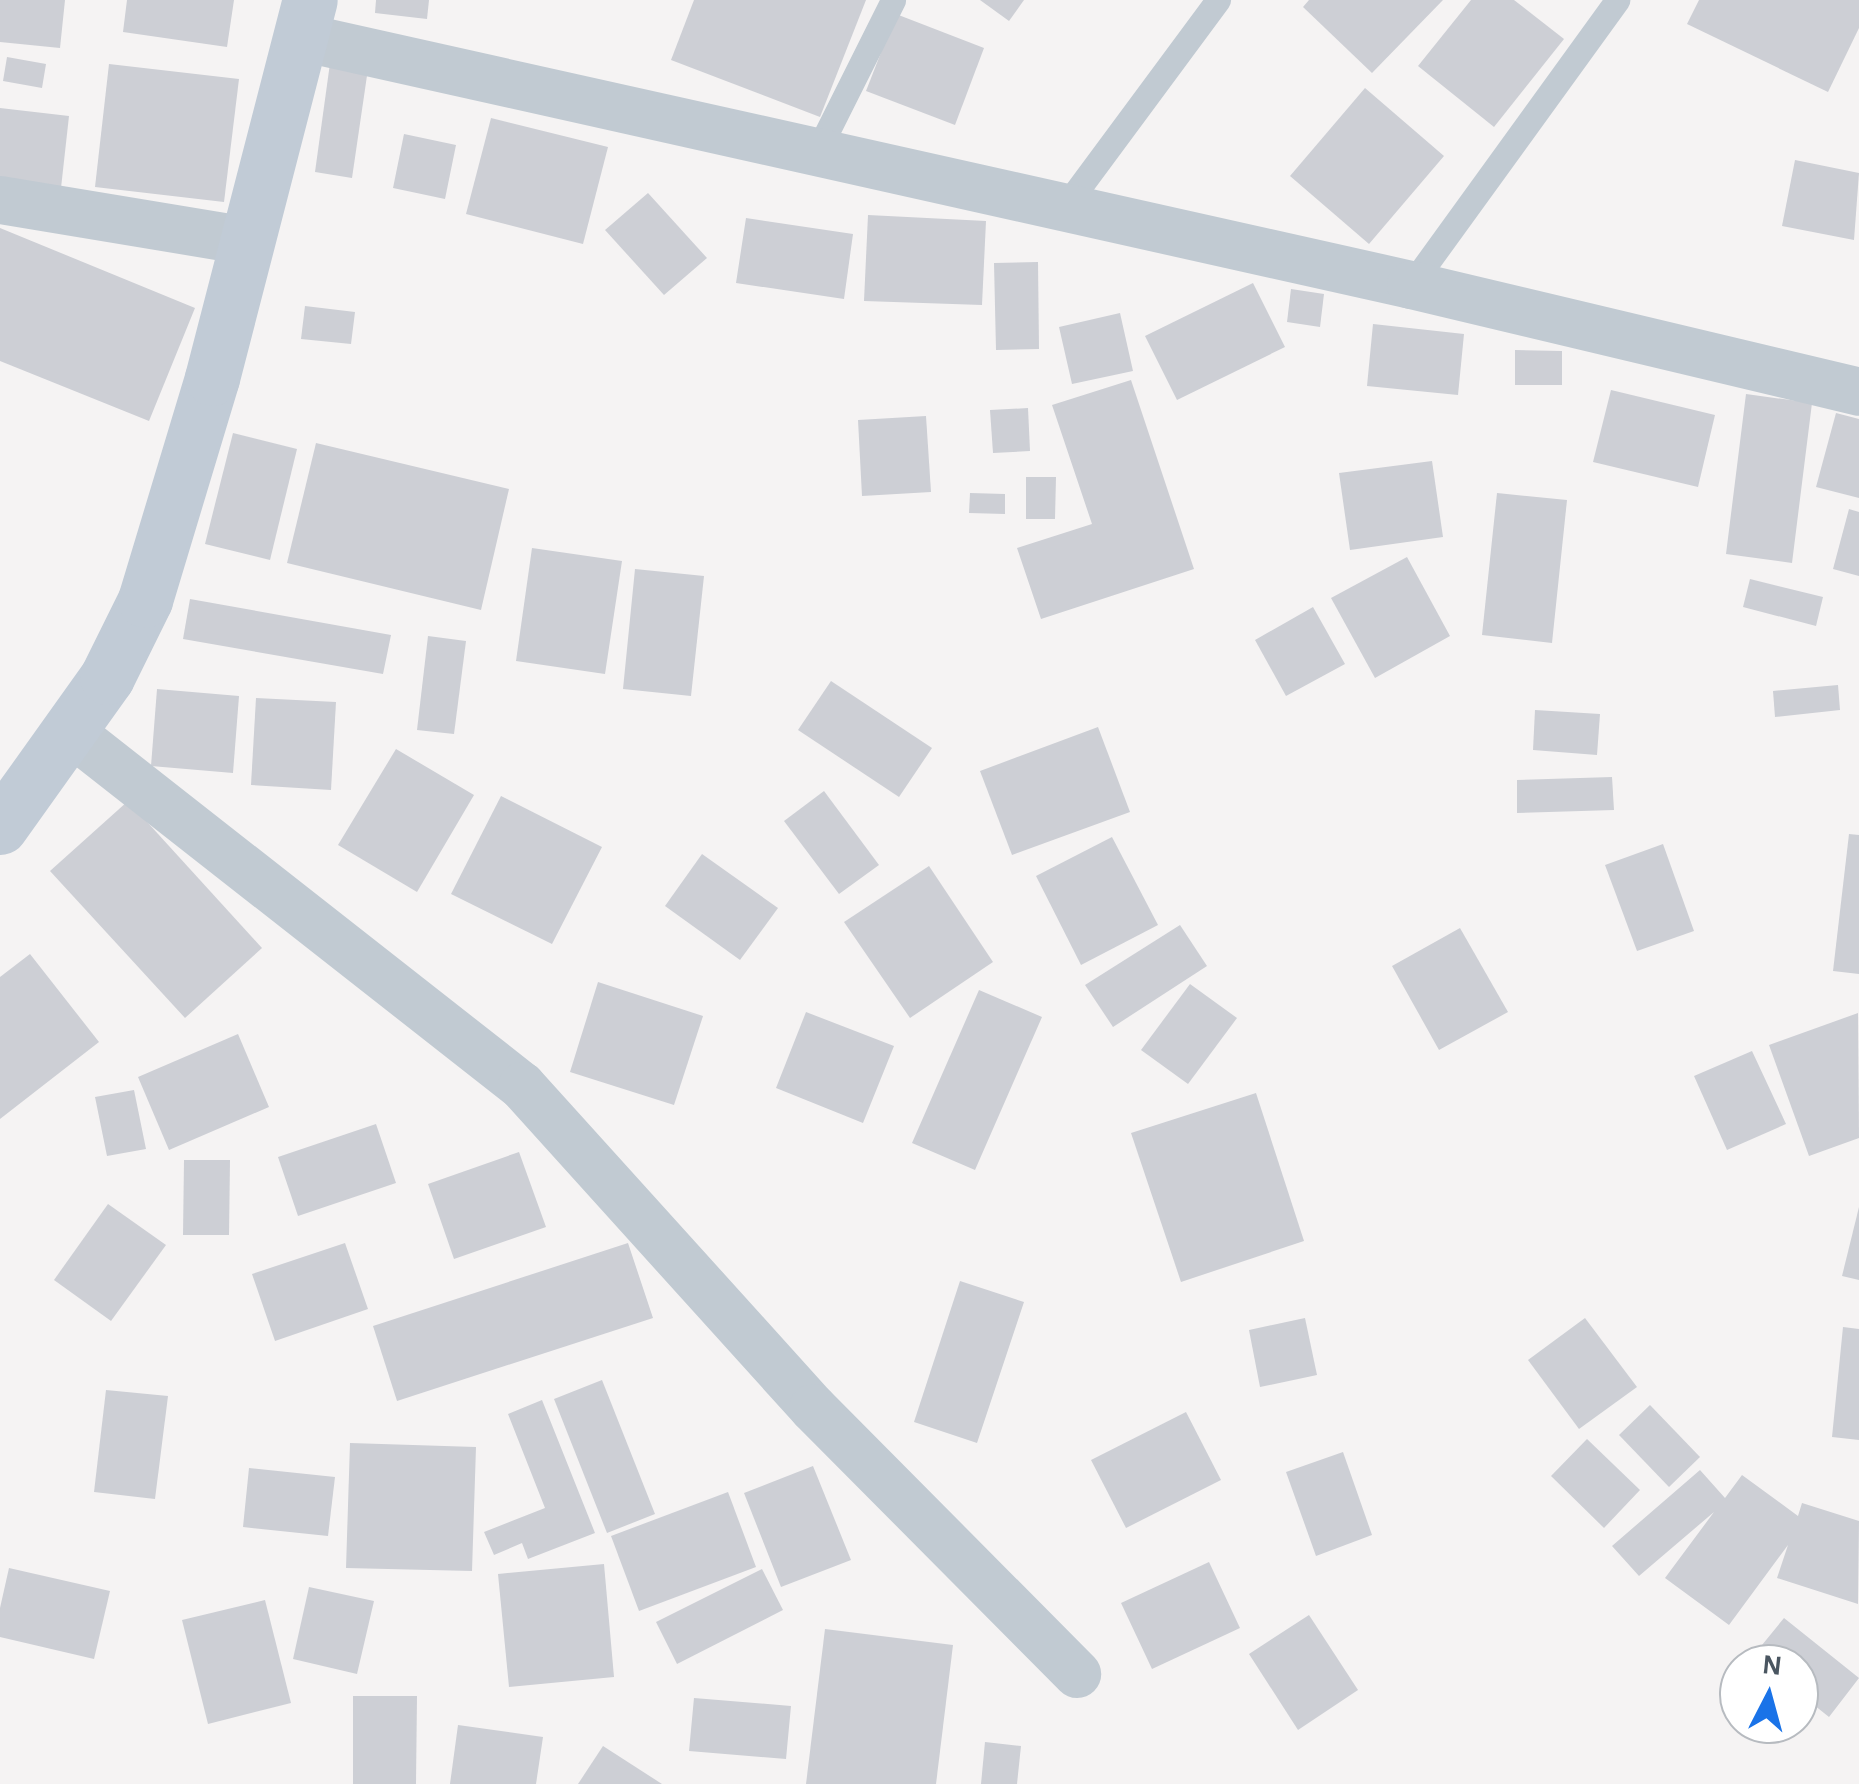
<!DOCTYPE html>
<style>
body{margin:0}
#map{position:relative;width:1859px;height:1784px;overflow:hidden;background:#f5f3f3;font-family:"Alegreya Sans",sans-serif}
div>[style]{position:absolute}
.building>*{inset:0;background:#cdcfd5}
.service>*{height:25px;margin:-12.5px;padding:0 12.5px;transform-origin:12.5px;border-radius:12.5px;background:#c1cad2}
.minor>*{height:48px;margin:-24px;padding:0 24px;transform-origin:24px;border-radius:24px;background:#c1cad2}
.secondary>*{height:55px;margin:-27.5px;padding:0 27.5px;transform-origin:27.5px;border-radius:27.5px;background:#c1cbd6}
span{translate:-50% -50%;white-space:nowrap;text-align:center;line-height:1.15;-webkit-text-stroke:10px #fff;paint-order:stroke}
.north{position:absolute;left:1719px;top:1644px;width:100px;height:100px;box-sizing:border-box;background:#fff;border:2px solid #b7bbc0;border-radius:50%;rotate:6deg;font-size:28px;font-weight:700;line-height:40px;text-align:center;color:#4a5661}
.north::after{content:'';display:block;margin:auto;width:35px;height:45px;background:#1a73e8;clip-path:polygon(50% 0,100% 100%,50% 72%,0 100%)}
</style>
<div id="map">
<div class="building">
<div style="clip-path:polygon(0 0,65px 0,60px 48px,0 42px)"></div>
<div style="clip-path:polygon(127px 0,234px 0,227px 47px,123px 32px)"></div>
<div style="clip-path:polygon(376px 0,429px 0,427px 19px,375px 13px)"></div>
<div style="clip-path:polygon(694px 0,866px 0,820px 117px,671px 60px)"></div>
<div style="clip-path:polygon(980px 0,1024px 0,1009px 21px)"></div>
<div style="clip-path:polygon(1309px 0,1443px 0,1372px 73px,1303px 7px)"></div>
<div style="clip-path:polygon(1471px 0,1514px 0,1564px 39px,1494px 127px,1418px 66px)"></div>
<div style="clip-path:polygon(1699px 0,1859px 0,1859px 28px,1828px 92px,1687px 24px)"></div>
<div style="clip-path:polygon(896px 14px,984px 48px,955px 125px,866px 91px)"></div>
<div style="clip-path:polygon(331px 56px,369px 62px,352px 178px,315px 172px)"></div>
<div style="clip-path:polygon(7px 57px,46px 64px,42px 88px,3px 81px)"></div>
<div style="clip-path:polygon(109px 64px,239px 79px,224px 202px,95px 187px)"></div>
<div style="clip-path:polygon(1365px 88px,1444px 156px,1369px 244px,1290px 176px)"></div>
<div style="clip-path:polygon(0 108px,69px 116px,60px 197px,0 190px)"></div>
<div style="clip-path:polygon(491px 118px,608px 147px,583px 244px,466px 214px)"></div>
<div style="clip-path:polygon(404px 134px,456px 145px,445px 199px,393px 188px)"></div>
<div style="clip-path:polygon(1795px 160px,1859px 173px,1854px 240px,1782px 226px)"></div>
<div style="clip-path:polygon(648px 193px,707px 258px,664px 295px,605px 230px)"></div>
<div style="clip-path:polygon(868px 215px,986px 221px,982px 305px,864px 301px)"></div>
<div style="clip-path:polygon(746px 218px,853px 234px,844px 299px,736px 283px)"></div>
<div style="clip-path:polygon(0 228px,195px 308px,149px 421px,0 361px)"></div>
<div style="clip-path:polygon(1038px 262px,1039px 349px,996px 350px,994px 263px)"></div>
<div style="clip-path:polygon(1253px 283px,1285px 347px,1177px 400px,1145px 336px)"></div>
<div style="clip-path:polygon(1291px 289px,1324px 294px,1320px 327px,1287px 322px)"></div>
<div style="clip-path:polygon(305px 306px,355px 312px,351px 344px,301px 339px)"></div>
<div style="clip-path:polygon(1120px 313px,1133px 371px,1072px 384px,1059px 327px)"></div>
<div style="clip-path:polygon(1373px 324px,1464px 334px,1458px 395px,1367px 386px)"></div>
<div style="clip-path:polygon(1515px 350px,1562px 351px,1562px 385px,1515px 385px)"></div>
<div style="clip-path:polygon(1131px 380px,1194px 569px,1041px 619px,1017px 548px,1092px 524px,1052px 405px)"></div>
<div style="clip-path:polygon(1611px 390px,1715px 415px,1698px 487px,1593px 462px)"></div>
<div style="clip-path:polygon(1746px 394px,1812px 403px,1792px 563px,1726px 554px)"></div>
<div style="clip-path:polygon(1028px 408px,1030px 451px,993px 453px,990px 410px)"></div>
<div style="clip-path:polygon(1836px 413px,1859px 419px,1859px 498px,1816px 487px)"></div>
<div style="clip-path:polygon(926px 416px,931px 492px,862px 496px,858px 420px)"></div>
<div style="clip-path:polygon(233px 433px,297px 449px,270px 560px,205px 544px)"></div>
<div style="clip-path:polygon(316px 443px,509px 489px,481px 610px,287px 563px)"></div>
<div style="clip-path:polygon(1432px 461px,1443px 537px,1350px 550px,1339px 473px)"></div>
<div style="clip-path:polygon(1026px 477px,1056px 477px,1055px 519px,1026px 519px)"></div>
<div style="clip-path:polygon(970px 493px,1005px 494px,1005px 514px,969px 513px)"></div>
<div style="clip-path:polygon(1497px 493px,1567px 500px,1552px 643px,1482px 635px)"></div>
<div style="clip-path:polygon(1849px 509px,1859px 512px,1859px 576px,1833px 569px)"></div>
<div style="clip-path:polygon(532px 548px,622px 561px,605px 674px,516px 661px)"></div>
<div style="clip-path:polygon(1407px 557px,1450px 636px,1375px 678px,1331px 598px)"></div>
<div style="clip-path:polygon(635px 569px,704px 576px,691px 696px,623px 689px)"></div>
<div style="clip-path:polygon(1750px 579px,1823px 597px,1816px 626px,1743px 607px)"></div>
<div style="clip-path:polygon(190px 599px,391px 635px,383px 674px,183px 639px)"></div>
<div style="clip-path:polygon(1313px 607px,1345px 664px,1286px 696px,1255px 640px)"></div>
<div style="clip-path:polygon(428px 636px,466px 641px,454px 734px,417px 730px)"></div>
<div style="clip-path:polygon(831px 681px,932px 748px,899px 797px,798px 730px)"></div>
<div style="clip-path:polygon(1838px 685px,1840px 710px,1775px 717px,1773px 691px)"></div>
<div style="clip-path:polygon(157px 689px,239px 696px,233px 773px,151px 766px)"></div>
<div style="clip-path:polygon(256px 698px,336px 702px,331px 790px,251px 785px)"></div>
<div style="clip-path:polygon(1535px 710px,1600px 714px,1597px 755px,1533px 750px)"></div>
<div style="clip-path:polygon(1098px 727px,1130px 812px,1012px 855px,980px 771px)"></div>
<div style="clip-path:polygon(396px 749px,474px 795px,417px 892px,338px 845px)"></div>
<div style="clip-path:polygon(1612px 777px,1614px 810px,1517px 813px,1517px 780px)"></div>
<div style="clip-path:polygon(824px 791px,879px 865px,839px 894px,784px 821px)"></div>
<div style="clip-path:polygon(501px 796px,602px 847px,552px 944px,451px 894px)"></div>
<div style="clip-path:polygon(128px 801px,262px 948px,185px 1018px,50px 871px)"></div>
<div style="clip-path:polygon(1849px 834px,1859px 835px,1859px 974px,1833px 971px)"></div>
<div style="clip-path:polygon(1112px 837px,1158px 925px,1081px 965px,1036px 876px)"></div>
<div style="clip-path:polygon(1663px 844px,1694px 931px,1637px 951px,1605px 865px)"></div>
<div style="clip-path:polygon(702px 854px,778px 908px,740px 960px,665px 906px)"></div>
<div style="clip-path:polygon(929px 866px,993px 962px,910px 1018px,844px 922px)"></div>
<div style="clip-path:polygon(1180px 925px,1207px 966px,1113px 1027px,1085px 985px)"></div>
<div style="clip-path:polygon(1460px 928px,1508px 1012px,1439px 1050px,1392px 966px)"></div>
<div style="clip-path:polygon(30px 954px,99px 1042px,0 1119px,0 977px)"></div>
<div style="clip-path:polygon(598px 982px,703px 1016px,674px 1105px,570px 1072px)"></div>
<div style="clip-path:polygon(1190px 984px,1237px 1018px,1188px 1084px,1141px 1050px)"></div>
<div style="clip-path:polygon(979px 990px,1042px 1017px,975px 1170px,912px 1143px)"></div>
<div style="clip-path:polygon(806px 1012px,894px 1046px,863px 1123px,776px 1088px)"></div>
<div style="clip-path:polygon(1858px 1013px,1859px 1138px,1809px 1156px,1769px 1045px)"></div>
<div style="clip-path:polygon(238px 1034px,269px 1107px,169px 1150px,138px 1077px)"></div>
<div style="clip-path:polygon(1752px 1051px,1786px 1124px,1727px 1150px,1694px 1076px)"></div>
<div style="clip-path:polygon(134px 1090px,146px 1149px,107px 1156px,95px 1097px)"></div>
<div style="clip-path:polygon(1256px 1093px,1304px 1241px,1181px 1282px,1131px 1133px)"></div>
<div style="clip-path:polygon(376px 1124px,396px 1183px,298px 1216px,278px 1157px)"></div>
<div style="clip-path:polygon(519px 1152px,546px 1227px,454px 1259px,428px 1184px)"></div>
<div style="clip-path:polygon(184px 1160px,230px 1160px,229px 1235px,183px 1235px)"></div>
<div style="clip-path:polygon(108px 1204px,166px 1245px,111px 1321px,54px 1280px)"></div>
<div style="clip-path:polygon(1859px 1207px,1859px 1280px,1842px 1276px)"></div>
<div style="clip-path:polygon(345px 1243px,368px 1309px,275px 1341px,252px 1274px)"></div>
<div style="clip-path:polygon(628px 1243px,653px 1318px,397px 1401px,373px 1326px)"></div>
<div style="clip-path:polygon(960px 1281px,1024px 1302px,977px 1443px,914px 1422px)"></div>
<div style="clip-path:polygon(1305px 1318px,1317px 1375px,1260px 1387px,1249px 1330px)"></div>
<div style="clip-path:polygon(1585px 1318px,1637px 1387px,1579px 1429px,1528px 1360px)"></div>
<div style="clip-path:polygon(1843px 1327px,1859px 1329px,1859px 1440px,1832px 1437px)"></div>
<div style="clip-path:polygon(602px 1380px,655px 1514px,607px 1533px,554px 1399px)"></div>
<div style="clip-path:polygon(106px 1390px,168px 1396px,155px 1499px,94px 1492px)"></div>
<div style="clip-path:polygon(542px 1400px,595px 1533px,528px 1559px,522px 1543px,494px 1555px,484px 1532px,545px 1508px,508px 1414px)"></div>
<div style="clip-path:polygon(1650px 1405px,1700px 1457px,1669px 1487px,1619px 1435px)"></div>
<div style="clip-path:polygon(1186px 1412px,1221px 1480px,1126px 1528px,1091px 1460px)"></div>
<div style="clip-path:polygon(1587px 1439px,1640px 1490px,1604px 1528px,1551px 1476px)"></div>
<div style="clip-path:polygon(350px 1443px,476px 1447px,472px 1571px,346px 1568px)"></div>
<div style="clip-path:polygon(1343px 1452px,1372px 1535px,1316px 1556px,1286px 1472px)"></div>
<div style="clip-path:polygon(813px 1466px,851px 1560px,781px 1587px,744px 1493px)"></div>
<div style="clip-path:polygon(249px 1468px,335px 1477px,328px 1536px,243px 1527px)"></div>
<div style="clip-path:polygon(1700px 1470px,1725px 1498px,1742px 1475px,1798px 1516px,1802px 1503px,1859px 1521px,1858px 1604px,1777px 1578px,1788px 1545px,1729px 1625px,1665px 1578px,1714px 1512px,1639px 1576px,1612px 1546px)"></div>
<div style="clip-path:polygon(728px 1492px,756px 1567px,639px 1611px,611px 1536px)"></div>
<div style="clip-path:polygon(1209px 1562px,1240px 1628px,1152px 1669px,1121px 1603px)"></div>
<div style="clip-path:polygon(604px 1564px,614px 1677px,509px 1687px,498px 1574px)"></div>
<div style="clip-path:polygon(9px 1568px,110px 1591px,94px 1659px,0 1637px,0 1608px)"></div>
<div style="clip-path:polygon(762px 1569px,783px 1610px,677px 1664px,656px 1622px)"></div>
<div style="clip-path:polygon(309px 1587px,374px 1601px,357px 1674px,293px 1659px)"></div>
<div style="clip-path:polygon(265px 1600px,291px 1703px,208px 1724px,182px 1620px)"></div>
<div style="clip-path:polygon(1309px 1615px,1358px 1690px,1298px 1730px,1249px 1654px)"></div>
<div style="clip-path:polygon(1784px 1618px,1859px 1678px,1829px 1717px,1799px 1693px,1799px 1664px,1762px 1664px,1753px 1656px)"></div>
<div style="clip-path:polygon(825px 1629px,953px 1645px,936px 1784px,806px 1784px)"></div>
<div style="clip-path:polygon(353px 1696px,417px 1696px,416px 1784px,353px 1784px)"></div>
<div style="clip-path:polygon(694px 1698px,791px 1706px,786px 1759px,689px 1751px)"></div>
<div style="clip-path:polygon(458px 1725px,543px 1737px,536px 1784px,450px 1784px)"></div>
<div style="clip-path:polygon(985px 1742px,1021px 1746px,1017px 1784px,981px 1784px)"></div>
<div style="clip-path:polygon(603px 1746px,662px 1784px,578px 1784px)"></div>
</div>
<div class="service">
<div style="left:816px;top:154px;width:172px;rotate:-63.4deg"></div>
<div style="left:1064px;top:208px;width:259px;rotate:-53.5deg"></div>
<div style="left:1411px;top:285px;width:352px;rotate:-54.1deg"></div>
</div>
<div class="minor">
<div style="left:301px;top:37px;width:1137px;rotate:12.59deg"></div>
<div style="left:1411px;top:285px;width:461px;rotate:13.4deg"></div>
<div style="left:0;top:200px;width:251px;rotate:9.4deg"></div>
<div style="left:68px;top:730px;width:577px;rotate:38.1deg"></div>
<div style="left:522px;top:1086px;width:434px;rotate:47.9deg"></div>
<div style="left:813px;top:1408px;width:375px;rotate:45.2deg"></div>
</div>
<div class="secondary">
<div style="left:0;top:827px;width:184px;rotate:-54.5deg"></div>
<div style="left:107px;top:677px;width:86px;rotate:-63.7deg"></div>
<div style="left:145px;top:600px;width:232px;rotate:-73.2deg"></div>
<div style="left:212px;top:378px;width:390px;rotate:-75.5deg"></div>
</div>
<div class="north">N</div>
</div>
